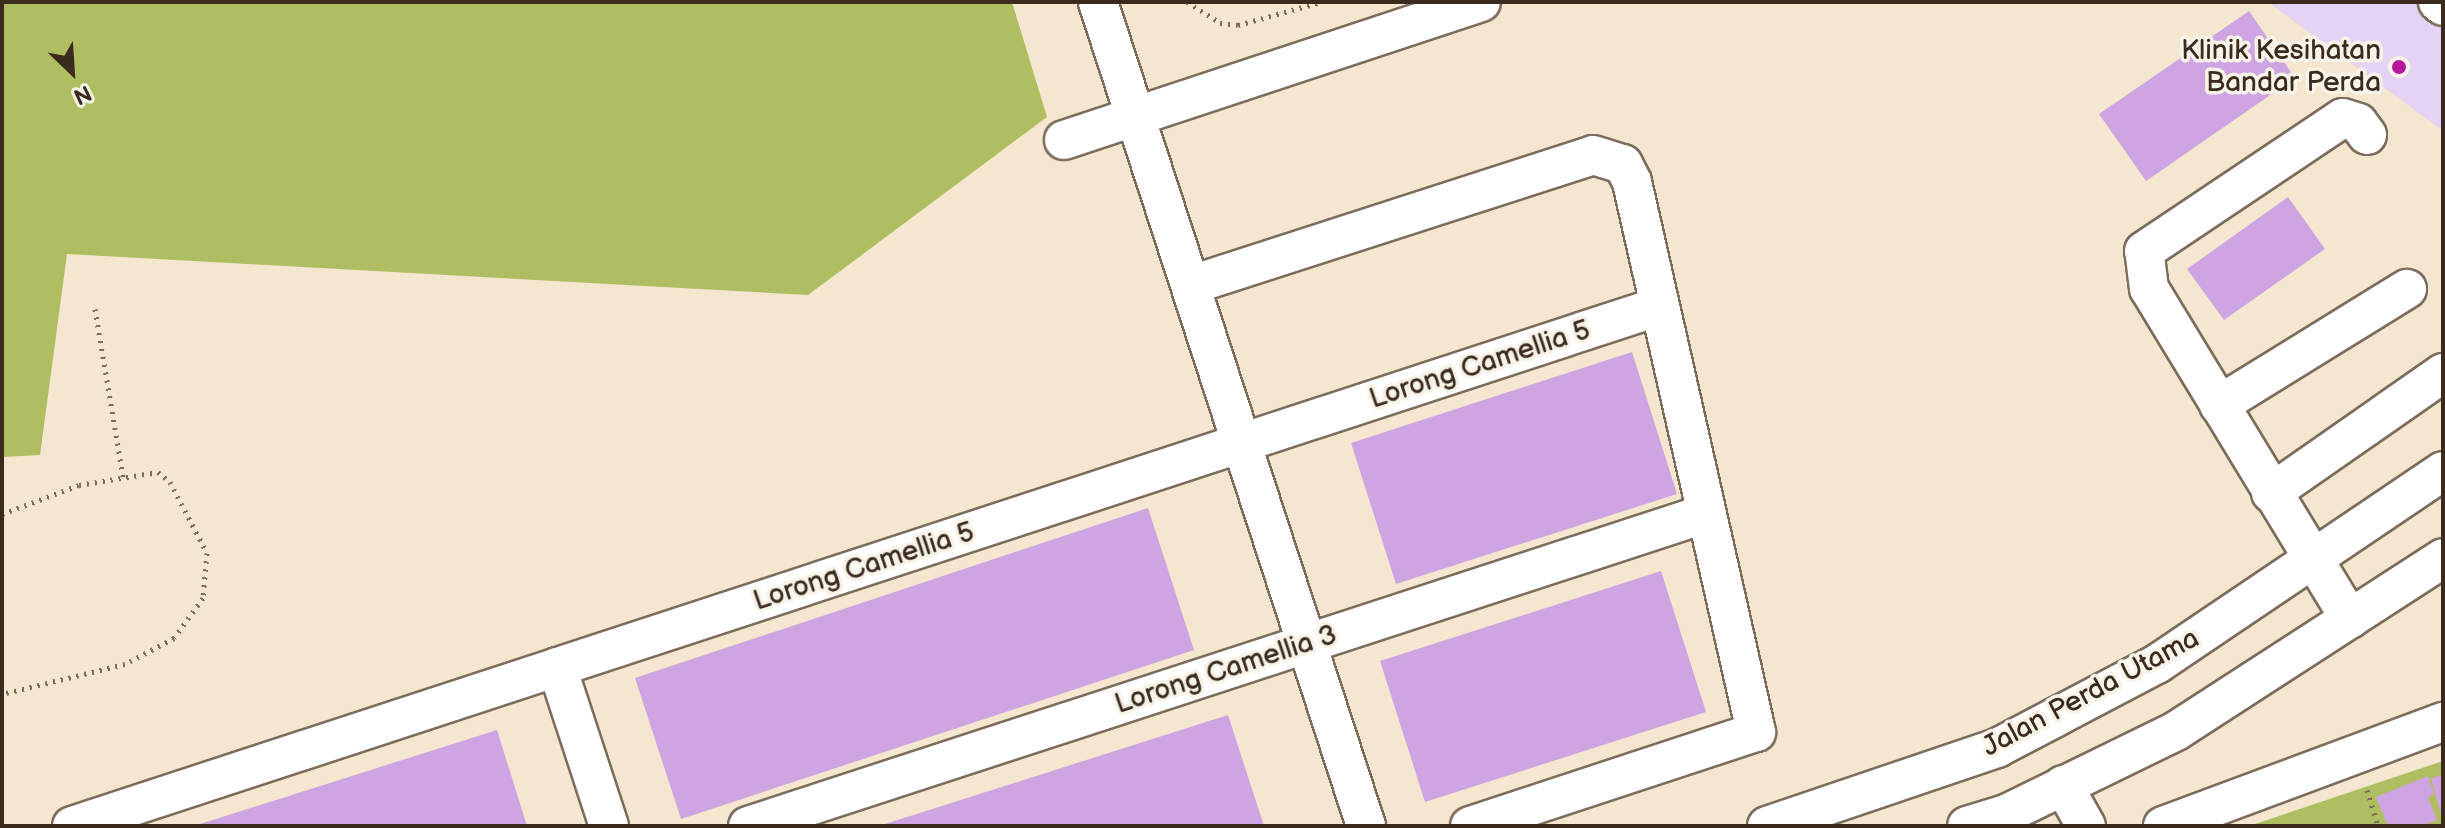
<!DOCTYPE html>
<style>
body{margin:0}
#map{position:relative;width:2445px;height:828px;overflow:hidden;background:#f5e6cf;font-family:"Balsamiq Sans",sans-serif}
div>[style]{position:absolute}
.built>*{inset:0;background:#e4d3f2}
.green>*{inset:0;background:#afbe61}
.building>*{inset:0;background:#cea5e2}
.path>*{height:5px;margin-top:-2.5px;transform-origin:0;background:repeating-linear-gradient(90deg,#7c6c5c 0 2px,transparent 0 8px)}
.roads{filter:drop-shadow(2px 0 #7c6c5c) drop-shadow(-2px 0 #7c6c5c) drop-shadow(0 2px #7c6c5c) drop-shadow(0 -2px #7c6c5c)}
.minor>*{height:38px;margin:-19px;padding:0 19px;transform-origin:19px;border-radius:19px;background:#fff}
.dots>*{width:22px;height:22px;translate:-50% -50%;box-sizing:border-box;border:4px solid #f7f3e8;border-radius:50%}
span{translate:-50% -50%;white-space:nowrap;text-align:center;line-height:1.15;-webkit-text-stroke:7px #f7f3e8;paint-order:stroke}
.poi-label{font-size:28px;color:#3b2a1e}
.right{translate:-100% -50%;text-align:right}
.street-label{font-size:28px;color:#3b2a1e}
.frame{position:absolute;inset:0;border:4px solid #3b2a1e;pointer-events:none}
.north{position:absolute;left:32px;top:32px;width:80px;height:80px;-webkit-text-stroke:6px #f7f3e8;paint-order:stroke;rotate:155deg;font-size:22px;font-weight:700;line-height:32px;text-align:center;color:#3b2a1e}
.north::after{content:'';display:block;margin:auto;width:28px;height:36px;background:#3b2a1e;clip-path:polygon(50% 0,100% 100%,50% 72%,0 100%)}
</style>
<div id="map">
<div class="built">
<div style="clip-path:polygon(2268px 2px,2443px 2px,2443px 131px)"></div>
</div>
<div class="green">
<div style="clip-path:polygon(2px 2px,1012px 2px,1047px 117px,808px 295px,67px 254px,40px 455px,2px 457px)"></div>
<div style="clip-path:polygon(2443px 761px,2443px 826px,2249px 826px)"></div>
</div>
<div class="building">
<div style="clip-path:polygon(2249px 11px,2295px 78px,2146px 181px,2099px 114px)"></div>
<div style="clip-path:polygon(2288px 197px,2325px 249px,2224px 320px,2187px 269px)"></div>
<div style="clip-path:polygon(1632px 352px,1677px 494px,1396px 584px,1351px 443px)"></div>
<div style="clip-path:polygon(1148px 508px,1194px 650px,681px 819px,635px 678px)"></div>
<div style="clip-path:polygon(1661px 571px,1706px 712px,1425px 802px,1380px 661px)"></div>
<div style="clip-path:polygon(1228px 715px,1264px 826px,882px 826px,882px 825px)"></div>
<div style="clip-path:polygon(497px 730px,527px 826px,197px 826px,197px 825px)"></div>
<div style="clip-path:polygon(2443px 775px,2443px 819px,2442px 819px,2431px 778px)"></div>
<div style="clip-path:polygon(2428px 776px,2434px 794px,2428px 797px,2437px 820px,2421px 826px,2388px 826px,2376px 797px)"></div>
</div>
<div class="path">
<div style="left:1187px;top:2px;width:39px;rotate:32deg"></div>
<div style="left:1220px;top:23px;width:18px;rotate:6deg"></div>
<div style="left:1238px;top:25px;width:86px;rotate:-15.5deg"></div>
<div style="left:95px;top:309px;width:170px;rotate:80.5deg"></div>
<div style="left:2px;top:514px;width:82px;rotate:-20.6deg"></div>
<div style="left:79px;top:485px;width:80px;rotate:-9.3deg"></div>
<div style="left:158px;top:472px;width:16px;rotate:40deg"></div>
<div style="left:170px;top:482px;width:80px;rotate:62.5deg"></div>
<div style="left:207px;top:553px;width:45px;rotate:95.1deg"></div>
<div style="left:203px;top:598px;width:49px;rotate:125.9deg"></div>
<div style="left:174px;top:638px;width:55px;rotate:152deg"></div>
<div style="left:125px;top:664px;width:127px;rotate:166.3deg"></div>
<div style="left:2367px;top:790px;width:38px;rotate:73deg"></div>
</div>
<div class="roads">
<div class="minor">
<div style="left:1098px;top:2px;width:866px;rotate:71.98deg"></div>
<div style="left:2438px;top:2px;width:6px;rotate:39deg"></div>
<div style="left:1064px;top:140px;width:439px;rotate:-18.3deg"></div>
<div style="left:1191px;top:285px;width:422px;rotate:-17.9deg"></div>
<div style="left:1593px;top:155px;width:31px;rotate:17deg"></div>
<div style="left:1623px;top:164px;width:20px;rotate:63deg"></div>
<div style="left:1632px;top:182px;width:564px;rotate:77.29deg"></div>
<div style="left:1756px;top:732px;width:301px;rotate:161.8deg"></div>
<div style="left:2219px;top:405px;width:221px;rotate:-31.7deg"></div>
<div style="left:2271px;top:493px;width:210px;rotate:-34.9deg"></div>
<div style="left:2350px;top:619px;width:386px;rotate:-121.3deg"></div>
<div style="left:2149px;top:289px;width:38px;rotate:-97deg"></div>
<div style="left:2144px;top:251px;width:239px;rotate:-33.8deg"></div>
<div style="left:2343px;top:118px;width:16px;rotate:18deg"></div>
<div style="left:2358px;top:123px;width:15px;rotate:53deg"></div>
<div style="left:557px;top:667px;width:167px;rotate:71.9deg"></div>
<div style="left:2063px;top:785px;width:47px;rotate:60.7deg"></div>
<div style="left:72px;top:826px;width:1668px;rotate:-18.13deg"></div>
<div style="left:748px;top:826px;width:1006px;rotate:-18.07deg"></div>
<div style="left:1767px;top:826px;width:243px;rotate:-18.7deg"></div>
<div style="left:1997px;top:748px;width:67px;rotate:-27.7deg"></div>
<div style="left:2056px;top:717px;width:114px;rotate:-27.7deg"></div>
<div style="left:2157px;top:664px;width:345px;rotate:-34deg"></div>
<div style="left:1967px;top:826px;width:41px;rotate:-17.1deg"></div>
<div style="left:2006px;top:814px;width:189px;rotate:-26deg"></div>
<div style="left:2176px;top:731px;width:318px;rotate:-32.9deg"></div>
<div style="left:2163px;top:826px;width:299px;rotate:-20.4deg"></div>
</div>
</div>
<div class="dots">
<div style="left:2399px;top:67px;background:#b5179e"></div>
</div>
<div class="poi-label">
<span class="right" style="left:2381px;top:67px">Klinik Kesihatan<br>Bandar Perda</span>
</div>
<div class="street-label">
<span style="left:1480px;top:365px;rotate:-18deg">Lorong Camellia 5</span>
<span style="left:864px;top:567px;rotate:-18deg">Lorong Camellia 5</span>
<span style="left:1226px;top:670px;rotate:-18deg">Lorong Camellia 3</span>
<span style="left:2091px;top:693px;rotate:-28deg">Jalan Perda Utama</span>
</div>
<div class="frame"></div>
<div class="north">N</div>
</div>
